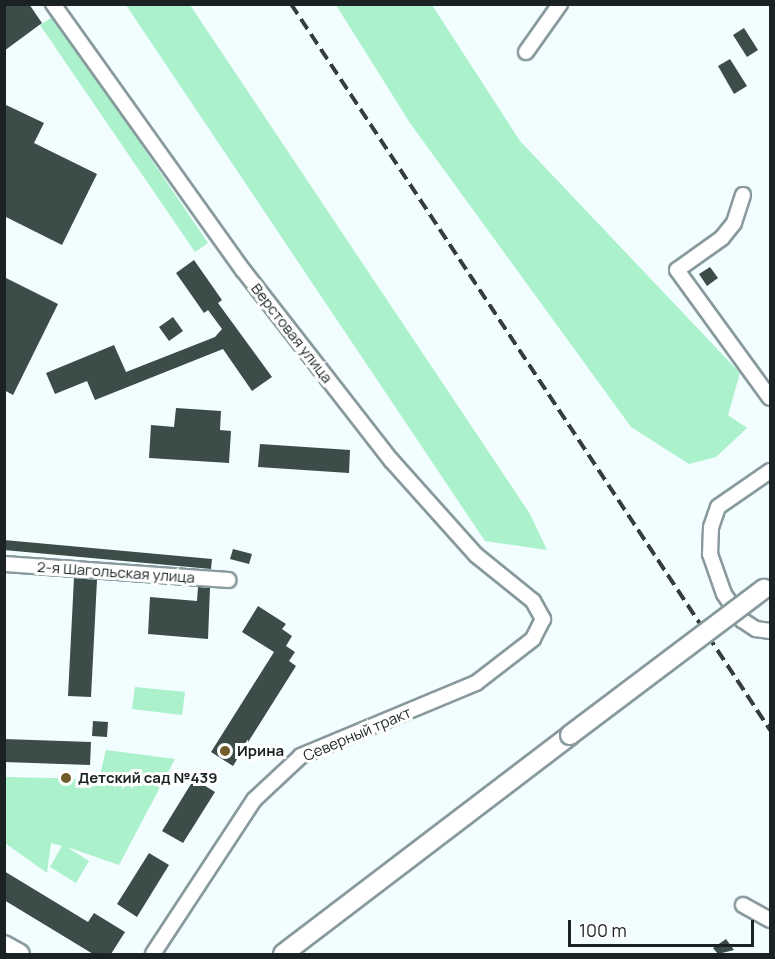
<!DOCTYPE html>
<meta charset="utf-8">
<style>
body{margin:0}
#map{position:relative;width:775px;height:959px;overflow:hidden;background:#f1fdff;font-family:Manrope,sans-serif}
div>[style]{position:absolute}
.green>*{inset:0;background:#aaf1cc}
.building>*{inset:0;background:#3c4c49}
.roads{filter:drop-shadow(2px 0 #889a9d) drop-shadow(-2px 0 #889a9d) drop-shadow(0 2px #889a9d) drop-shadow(0 -2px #889a9d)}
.minor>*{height:14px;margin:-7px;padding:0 7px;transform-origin:7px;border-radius:7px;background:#fff}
.major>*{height:18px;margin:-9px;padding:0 9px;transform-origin:9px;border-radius:9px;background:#fff}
.rail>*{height:4px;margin-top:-2px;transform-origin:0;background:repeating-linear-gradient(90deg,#353c3d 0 12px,transparent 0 18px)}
.bridges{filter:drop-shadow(2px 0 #889a9d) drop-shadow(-2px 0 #889a9d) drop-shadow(0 2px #889a9d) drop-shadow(0 -2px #889a9d)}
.major-bridge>*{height:18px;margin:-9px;padding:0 9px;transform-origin:9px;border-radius:9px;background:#fff}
.dots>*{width:16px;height:16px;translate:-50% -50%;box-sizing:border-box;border:3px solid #fff;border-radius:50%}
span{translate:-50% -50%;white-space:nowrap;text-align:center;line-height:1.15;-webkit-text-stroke:6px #fff;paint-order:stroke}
.street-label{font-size:15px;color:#1b2223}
.poi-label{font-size:15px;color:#1b2223;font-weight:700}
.left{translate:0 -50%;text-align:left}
.frame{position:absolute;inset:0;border:6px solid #1b2223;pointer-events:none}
.scale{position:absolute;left:568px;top:920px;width:186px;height:27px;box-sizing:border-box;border:3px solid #1b2223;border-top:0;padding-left:8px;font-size:18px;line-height:21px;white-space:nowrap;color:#1b2223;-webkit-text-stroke:4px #fff;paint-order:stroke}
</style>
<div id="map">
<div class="green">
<div style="clip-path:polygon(126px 5px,190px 5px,530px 514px,547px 550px,485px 541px)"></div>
<div style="clip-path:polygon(336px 5px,432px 5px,520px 141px,740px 373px,728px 415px,747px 428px,716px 457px,689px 464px,631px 427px,410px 123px)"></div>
<div style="clip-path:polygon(54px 16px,208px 243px,195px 252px,40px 25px)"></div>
<div style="clip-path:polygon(135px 687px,185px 692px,182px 715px,132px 709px)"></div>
<div style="clip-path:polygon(106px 750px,175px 759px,119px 865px,67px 847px,89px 861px,76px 883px,50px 867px,62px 846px,51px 843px,47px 873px,5px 843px,5px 777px,99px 779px)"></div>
</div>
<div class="building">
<div style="clip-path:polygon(4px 4px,29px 4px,42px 23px,4px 51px)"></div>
<div style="clip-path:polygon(744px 28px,758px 50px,747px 57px,733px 35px)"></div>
<div style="clip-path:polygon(730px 59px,747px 86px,734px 94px,718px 66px)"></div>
<div style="clip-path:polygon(4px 104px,44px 123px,34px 143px,97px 174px,62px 245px,4px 216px)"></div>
<div style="clip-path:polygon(194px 260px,222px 300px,218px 303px,272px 377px,252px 391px,223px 349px,95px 400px,87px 381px,55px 394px,46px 373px,114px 345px,126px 372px,215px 337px,222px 329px,208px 310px,204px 313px,176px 273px)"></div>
<div style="clip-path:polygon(710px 267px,718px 278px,707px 286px,699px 274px)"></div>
<div style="clip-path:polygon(4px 277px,58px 304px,13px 395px,4px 390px)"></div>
<div style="clip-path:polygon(173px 317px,183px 331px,169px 341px,159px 327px)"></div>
<div style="clip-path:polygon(176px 408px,221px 411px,220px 430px,231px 431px,229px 463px,149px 458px,151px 425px,174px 427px)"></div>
<div style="clip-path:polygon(260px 444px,350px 450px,349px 473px,258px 467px)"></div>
<div style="clip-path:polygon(4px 540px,212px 559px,211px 569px,4px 550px)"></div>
<div style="clip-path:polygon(233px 549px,252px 554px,249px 564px,230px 559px)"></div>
<div style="clip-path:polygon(74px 578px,97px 580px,91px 697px,68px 696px)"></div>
<div style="clip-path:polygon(198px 587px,210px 588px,208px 639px,148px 634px,150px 597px,197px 601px)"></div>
<div style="clip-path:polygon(258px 606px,286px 624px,282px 629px,292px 636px,286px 646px,295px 652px,289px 661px,296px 666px,233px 766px,211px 752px,274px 652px,242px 632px)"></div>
<div style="clip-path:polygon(93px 721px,108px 722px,107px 737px,92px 736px)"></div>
<div style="clip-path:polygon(4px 739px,91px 742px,90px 765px,4px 762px)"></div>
<div style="clip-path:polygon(194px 779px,215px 792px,183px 843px,162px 831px)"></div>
<div style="clip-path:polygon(149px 853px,169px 865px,137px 917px,117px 904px)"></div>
<div style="clip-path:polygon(4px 871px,88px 922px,94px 913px,125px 932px,111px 954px,93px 954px,4px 900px)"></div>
<div style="clip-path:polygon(726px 939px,734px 950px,718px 954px,713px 948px)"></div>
</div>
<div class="roads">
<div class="minor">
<div style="left:53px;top:4px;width:327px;rotate:54.5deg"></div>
<div style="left:243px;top:270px;width:241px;rotate:52.1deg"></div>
<div style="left:391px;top:460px;width:127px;rotate:48.2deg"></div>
<div style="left:476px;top:555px;width:73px;rotate:38.9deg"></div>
<div style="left:533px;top:601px;width:21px;rotate:61deg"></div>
<div style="left:543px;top:619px;width:22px;rotate:117deg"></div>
<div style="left:533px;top:639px;width:72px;rotate:142.3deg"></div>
<div style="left:476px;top:683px;width:190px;rotate:157.4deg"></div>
<div style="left:301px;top:756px;width:64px;rotate:136.9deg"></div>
<div style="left:254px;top:800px;width:184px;rotate:123.3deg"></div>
<div style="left:526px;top:52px;width:59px;rotate:-54.7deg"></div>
<div style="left:743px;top:195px;width:29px;rotate:108deg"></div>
<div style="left:734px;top:223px;width:19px;rotate:129deg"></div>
<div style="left:722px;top:238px;width:55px;rotate:144.6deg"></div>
<div style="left:677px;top:270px;width:158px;rotate:54deg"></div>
<div style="left:770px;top:471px;width:63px;rotate:145.3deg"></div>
<div style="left:718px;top:507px;width:21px;rotate:109deg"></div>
<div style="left:711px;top:527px;width:27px;rotate:92deg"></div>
<div style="left:710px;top:554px;width:42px;rotate:70.7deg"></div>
<div style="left:724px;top:594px;width:32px;rotate:55deg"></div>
<div style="left:742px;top:620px;width:17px;rotate:33deg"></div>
<div style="left:756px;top:629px;width:14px;rotate:8deg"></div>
<div style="left:4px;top:564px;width:225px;rotate:4.1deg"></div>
<div style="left:743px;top:905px;width:31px;rotate:29deg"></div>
</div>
<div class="major">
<div style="left:4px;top:945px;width:18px;rotate:29deg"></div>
<div style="left:283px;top:954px;width:361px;rotate:-37.3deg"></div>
</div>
</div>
<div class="rail">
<div style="left:291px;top:4px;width:870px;rotate:56.58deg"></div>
</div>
<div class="bridges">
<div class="major-bridge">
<div style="left:570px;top:735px;width:243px;rotate:-37deg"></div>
</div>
</div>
<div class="dots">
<div style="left:225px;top:751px;background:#6f5c2a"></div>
<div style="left:66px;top:778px;background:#6f5c2a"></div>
</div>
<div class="street-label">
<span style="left:292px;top:333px;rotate:52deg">Верстовая улица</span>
<span style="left:116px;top:572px;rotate:4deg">2-я Шагольская улица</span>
<span style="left:357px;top:734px;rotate:-23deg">Северный тракт</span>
</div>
<div class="poi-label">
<span class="left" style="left:237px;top:751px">Ирина</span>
<span class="left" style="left:78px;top:778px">Детский сад №439</span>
</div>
<div class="frame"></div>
<div class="scale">100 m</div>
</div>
